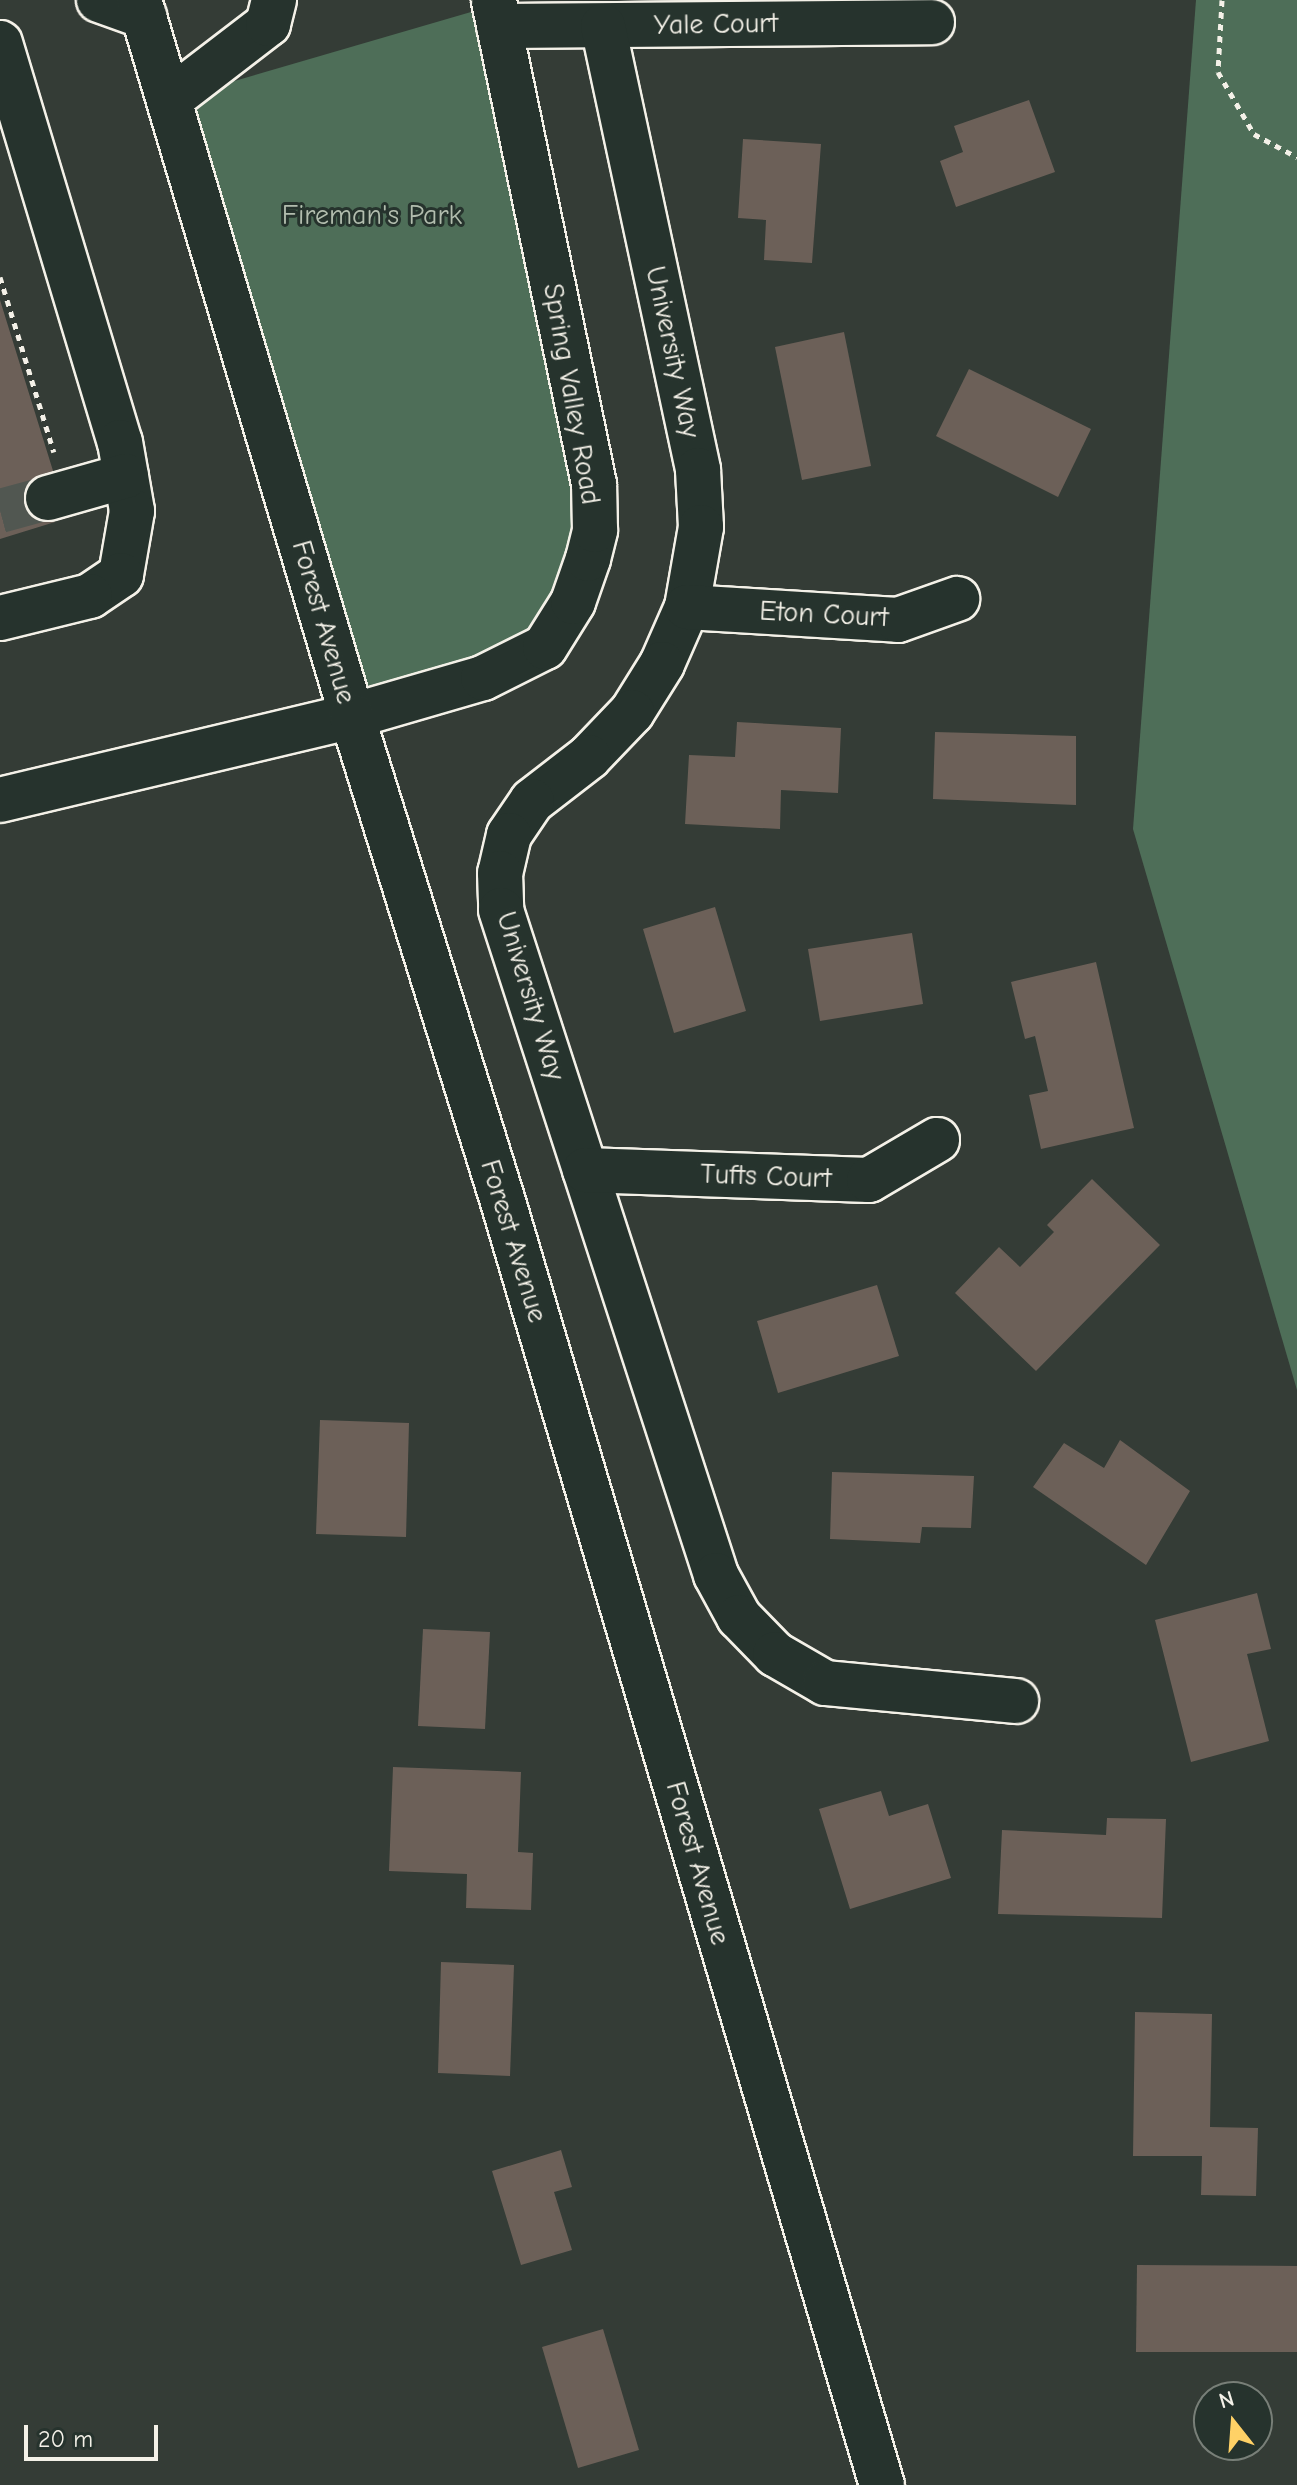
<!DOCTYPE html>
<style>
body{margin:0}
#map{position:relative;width:1297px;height:2485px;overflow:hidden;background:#343c36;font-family:"Comic Neue",sans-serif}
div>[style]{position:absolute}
.green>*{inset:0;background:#4e6e58}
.building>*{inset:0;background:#6c6058}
.minor-tunnel>*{height:44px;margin-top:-22px;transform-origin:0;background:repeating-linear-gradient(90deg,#515751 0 44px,transparent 0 66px)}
.path>*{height:5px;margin-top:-2.5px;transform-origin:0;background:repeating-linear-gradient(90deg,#f4f1e8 0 6px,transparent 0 12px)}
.roads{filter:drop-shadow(2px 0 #f4f1e8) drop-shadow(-2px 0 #f4f1e8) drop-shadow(0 2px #f4f1e8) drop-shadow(0 -2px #f4f1e8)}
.minor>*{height:44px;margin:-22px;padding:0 22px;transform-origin:22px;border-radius:22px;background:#26332d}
.major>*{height:44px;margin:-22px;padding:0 22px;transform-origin:22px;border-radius:22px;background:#26332d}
span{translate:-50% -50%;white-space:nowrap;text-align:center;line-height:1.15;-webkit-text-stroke:6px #26332d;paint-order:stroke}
.street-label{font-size:28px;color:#f4f1e8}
.park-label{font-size:28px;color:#b2bdae}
.north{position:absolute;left:1193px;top:2381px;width:80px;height:80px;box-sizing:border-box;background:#26332d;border:2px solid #787f78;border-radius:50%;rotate:343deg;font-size:22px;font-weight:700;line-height:32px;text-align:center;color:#f4f1e8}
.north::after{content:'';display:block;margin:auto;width:28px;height:36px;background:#ffd166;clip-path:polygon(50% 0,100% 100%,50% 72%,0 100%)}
.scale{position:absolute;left:24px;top:2425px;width:134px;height:36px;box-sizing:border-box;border:4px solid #f4f1e8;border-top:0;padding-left:10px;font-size:24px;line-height:28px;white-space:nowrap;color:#f4f1e8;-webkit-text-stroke:6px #26332d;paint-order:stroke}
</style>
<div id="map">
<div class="green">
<div style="clip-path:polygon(1196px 0,1297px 0,1297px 1390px,1133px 829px)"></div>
<div style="clip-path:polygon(495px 5px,594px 484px,545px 647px,352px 716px,169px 100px)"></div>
</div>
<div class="building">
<div style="clip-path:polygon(1029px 100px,1055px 172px,956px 207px,940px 161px,963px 152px,954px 126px)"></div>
<div style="clip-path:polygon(743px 139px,821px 144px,812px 263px,764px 260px,766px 220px,738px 218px)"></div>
<div style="clip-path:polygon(0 300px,54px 474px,42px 478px,55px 522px,0 539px)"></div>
<div style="clip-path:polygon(844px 332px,871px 466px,802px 480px,775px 347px)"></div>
<div style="clip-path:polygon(969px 369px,1091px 429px,1058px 497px,936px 436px)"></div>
<div style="clip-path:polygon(737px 722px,841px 728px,838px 793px,781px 790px,780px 829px,685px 824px,689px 755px,735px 757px)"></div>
<div style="clip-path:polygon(935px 732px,1076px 736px,1076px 805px,933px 799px)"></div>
<div style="clip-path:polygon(715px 907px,746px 1011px,674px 1033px,643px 929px)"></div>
<div style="clip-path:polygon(912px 933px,923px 1004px,820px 1021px,808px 949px)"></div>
<div style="clip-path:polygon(1096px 962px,1134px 1128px,1041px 1149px,1029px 1095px,1048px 1091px,1035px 1036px,1025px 1039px,1011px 982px)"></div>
<div style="clip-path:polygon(1092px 1179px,1160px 1245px,1036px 1371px,955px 1293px,999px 1247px,1020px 1267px,1054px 1232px,1047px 1225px)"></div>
<div style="clip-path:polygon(877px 1285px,899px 1356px,778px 1393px,757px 1321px)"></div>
<div style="clip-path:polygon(320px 1420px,409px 1423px,406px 1537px,316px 1534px)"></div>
<div style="clip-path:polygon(1120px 1440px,1190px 1491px,1146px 1565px,1033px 1487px,1064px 1443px,1104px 1468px)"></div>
<div style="clip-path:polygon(832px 1472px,974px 1476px,971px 1528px,922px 1527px,920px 1543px,830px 1539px)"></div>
<div style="clip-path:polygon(1257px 1593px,1271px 1649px,1247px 1654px,1269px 1741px,1191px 1762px,1155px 1620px)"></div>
<div style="clip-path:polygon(423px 1629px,490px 1632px,485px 1729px,418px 1726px)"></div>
<div style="clip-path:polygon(393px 1767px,521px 1772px,518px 1852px,533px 1853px,531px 1910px,466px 1908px,467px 1874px,389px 1871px)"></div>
<div style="clip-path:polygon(881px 1791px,889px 1816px,928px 1804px,951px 1878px,850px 1909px,819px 1809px)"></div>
<div style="clip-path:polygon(1107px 1818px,1166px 1819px,1162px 1918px,998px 1914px,1002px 1830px,1106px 1835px)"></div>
<div style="clip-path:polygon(441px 1962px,514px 1965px,510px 2076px,438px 2073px)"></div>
<div style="clip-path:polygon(1135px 2012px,1212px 2014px,1210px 2127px,1258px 2128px,1256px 2196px,1201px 2195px,1202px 2156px,1133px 2156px)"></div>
<div style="clip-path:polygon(561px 2150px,572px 2187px,554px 2192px,572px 2250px,521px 2265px,492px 2171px)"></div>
<div style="clip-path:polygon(1137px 2265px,1297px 2266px,1297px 2352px,1136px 2352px)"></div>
<div style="clip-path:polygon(603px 2329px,639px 2450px,578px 2468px,542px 2347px)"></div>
</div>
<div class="minor-tunnel">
<div style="left:0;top:511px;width:50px;rotate:-15.2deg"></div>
</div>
<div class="path">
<div style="left:1222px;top:0;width:72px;rotate:93.2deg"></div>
<div style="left:1218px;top:72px;width:72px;rotate:59.9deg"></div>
<div style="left:1254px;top:134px;width:49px;rotate:28.1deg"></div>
<div style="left:0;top:277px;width:183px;rotate:72.9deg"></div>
</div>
<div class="roads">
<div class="minor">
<div style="left:99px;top:0;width:48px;rotate:19.6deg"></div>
<div style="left:499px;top:26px;width:433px;rotate:-0.5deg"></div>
<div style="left:603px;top:26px;width:454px;rotate:77.9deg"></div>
<div style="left:698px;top:470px;width:57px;rotate:87deg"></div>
<div style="left:701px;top:527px;width:81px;rotate:99.9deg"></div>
<div style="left:687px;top:607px;width:62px;rotate:113.7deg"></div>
<div style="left:662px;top:664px;width:57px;rotate:122deg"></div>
<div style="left:632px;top:712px;width:62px;rotate:133.7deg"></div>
<div style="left:589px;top:757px;width:72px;rotate:142.3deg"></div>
<div style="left:532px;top:801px;width:41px;rotate:124.1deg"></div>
<div style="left:509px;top:835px;width:39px;rotate:103deg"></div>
<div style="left:500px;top:873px;width:37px;rotate:88deg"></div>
<div style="left:501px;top:910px;width:699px;rotate:72.08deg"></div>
<div style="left:716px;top:1575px;width:48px;rotate:61.3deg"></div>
<div style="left:739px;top:1617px;width:52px;rotate:45.8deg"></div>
<div style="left:775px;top:1654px;width:58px;rotate:30.1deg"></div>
<div style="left:825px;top:1683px;width:192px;rotate:5.4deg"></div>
<div style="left:0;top:43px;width:417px;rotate:73.3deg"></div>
<div style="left:120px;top:442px;width:70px;rotate:80.1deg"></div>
<div style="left:132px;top:511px;width:65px;rotate:99.8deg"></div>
<div style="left:121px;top:575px;width:37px;rotate:146deg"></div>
<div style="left:90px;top:596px;width:93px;rotate:166.3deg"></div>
<div style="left:169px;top:100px;width:125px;rotate:-37.5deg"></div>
<div style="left:268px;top:24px;width:25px;rotate:-76deg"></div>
<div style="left:48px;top:498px;width:81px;rotate:-15.8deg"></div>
<div style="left:687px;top:607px;width:211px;rotate:3.5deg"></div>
<div style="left:898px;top:620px;width:63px;rotate:-19.6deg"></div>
<div style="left:0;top:800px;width:362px;rotate:-13.4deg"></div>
<div style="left:352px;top:716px;width:136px;rotate:-16.2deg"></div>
<div style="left:483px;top:678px;width:69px;rotate:-26.6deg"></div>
<div style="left:545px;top:647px;width:53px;rotate:-58.1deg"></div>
<div style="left:573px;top:602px;width:46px;rotate:-70.8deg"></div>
<div style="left:588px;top:559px;width:30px;rotate:-76deg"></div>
<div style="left:595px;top:530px;width:46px;rotate:-91.2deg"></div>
<div style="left:594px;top:484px;width:494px;rotate:-101.7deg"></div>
<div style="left:585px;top:1170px;width:284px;rotate:2deg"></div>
<div style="left:869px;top:1180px;width:79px;rotate:-30.5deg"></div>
</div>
<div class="major">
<div style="left:139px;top:0;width:747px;rotate:73.43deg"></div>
<div style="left:352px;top:716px;width:512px;rotate:72.73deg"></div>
<div style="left:504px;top:1205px;width:1335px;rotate:73.55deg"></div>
</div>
</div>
<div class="street-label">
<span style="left:716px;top:24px;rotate:-1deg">Yale Court</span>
<span style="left:673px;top:352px;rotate:78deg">University Way</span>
<span style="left:572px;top:394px;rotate:80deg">Spring Valley Road</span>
<span style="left:824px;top:614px;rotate:3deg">Eton Court</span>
<span style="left:324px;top:622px;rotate:74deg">Forest Avenue</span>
<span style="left:531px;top:996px;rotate:73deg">University Way</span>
<span style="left:766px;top:1176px;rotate:2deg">Tufts Court</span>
<span style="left:514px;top:1241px;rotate:73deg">Forest Avenue</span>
<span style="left:698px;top:1863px;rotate:74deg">Forest Avenue</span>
</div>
<div class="park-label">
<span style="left:372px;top:215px">Fireman's Park</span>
</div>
<div class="north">N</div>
<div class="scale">20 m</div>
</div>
